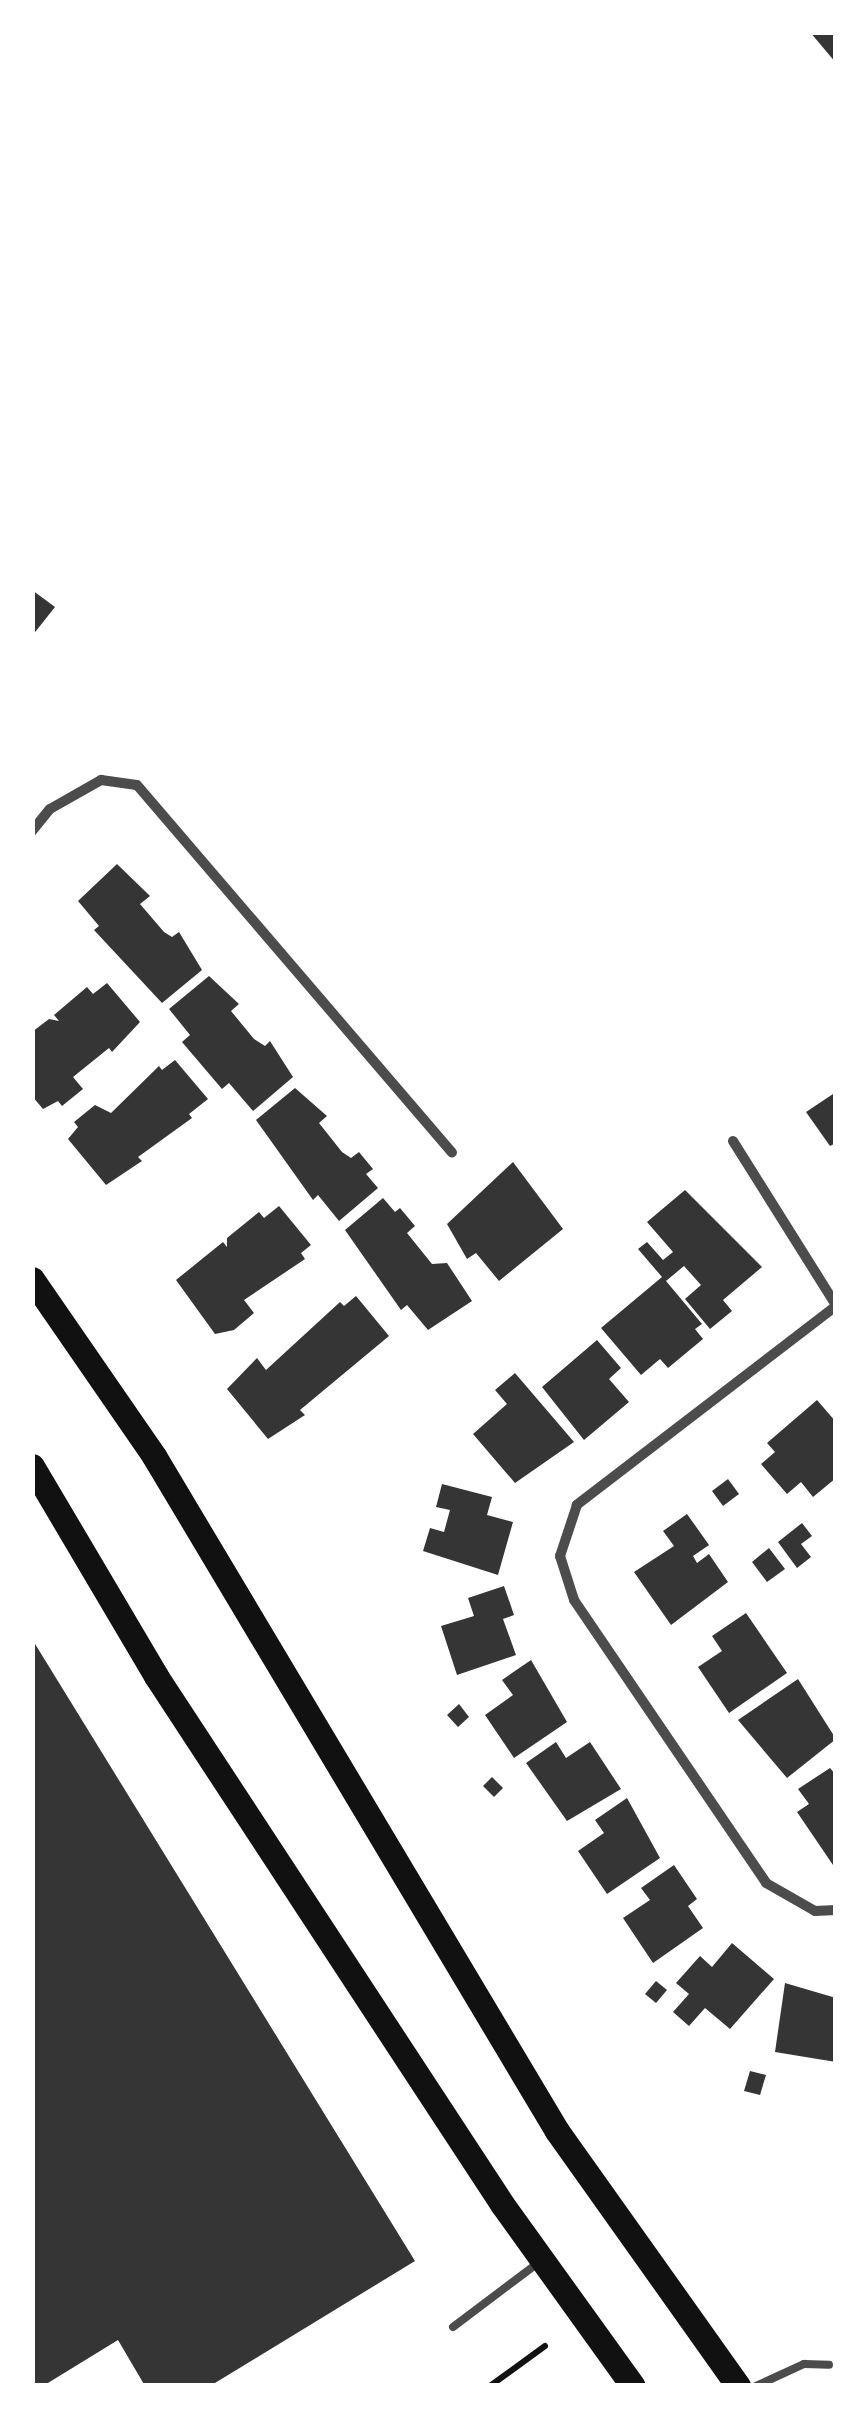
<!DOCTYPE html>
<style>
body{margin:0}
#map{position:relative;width:868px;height:2418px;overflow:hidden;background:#fff;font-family:"Open Sans",sans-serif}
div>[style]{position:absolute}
.building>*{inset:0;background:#353535}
.path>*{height:6px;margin:-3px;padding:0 3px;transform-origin:3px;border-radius:3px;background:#111}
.service>*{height:8px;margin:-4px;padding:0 4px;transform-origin:4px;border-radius:4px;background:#4c4c4c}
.minor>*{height:10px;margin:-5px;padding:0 5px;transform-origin:5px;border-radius:5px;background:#4c4c4c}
.primary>*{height:25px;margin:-12.5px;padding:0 12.5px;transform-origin:12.5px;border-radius:12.5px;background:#111}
span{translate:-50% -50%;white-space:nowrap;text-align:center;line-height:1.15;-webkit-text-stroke:9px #fff;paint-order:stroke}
.frame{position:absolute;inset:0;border:35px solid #fff;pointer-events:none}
</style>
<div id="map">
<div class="building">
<div style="clip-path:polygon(810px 32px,836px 32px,836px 63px)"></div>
<div style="clip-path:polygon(32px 590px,55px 607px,32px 636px)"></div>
<div style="clip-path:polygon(117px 864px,150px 896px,140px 904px,164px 932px,172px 937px,179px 932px,202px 970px,162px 1003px,94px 930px,99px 926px,78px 901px)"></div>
<div style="clip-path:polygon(209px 976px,239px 1004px,231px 1011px,254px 1039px,265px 1046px,270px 1041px,293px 1077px,253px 1111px,229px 1083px,222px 1089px,182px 1042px,190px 1035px,169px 1009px)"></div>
<div style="clip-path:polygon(107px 983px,140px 1022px,112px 1052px,109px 1048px,73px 1077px,83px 1089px,62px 1106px,58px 1101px,43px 1109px,32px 1096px,32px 1032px,49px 1019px,59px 1021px,54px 1015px,87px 987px,93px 994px)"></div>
<div style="clip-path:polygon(175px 1060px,208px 1099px,189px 1114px,192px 1118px,138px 1157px,142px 1161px,106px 1185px,68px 1139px,78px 1127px,74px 1122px,95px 1105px,111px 1113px,159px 1066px,162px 1070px)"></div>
<div style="clip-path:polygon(295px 1088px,327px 1116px,319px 1123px,342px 1152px,351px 1158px,359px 1152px,373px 1169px,366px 1174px,378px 1188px,339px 1221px,318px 1195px,313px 1200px,256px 1120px)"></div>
<div style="clip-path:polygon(836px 1092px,836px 1143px,830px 1146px,806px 1112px)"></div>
<div style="clip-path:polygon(513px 1162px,563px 1229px,499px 1281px,476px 1253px,467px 1259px,447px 1224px)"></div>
<div style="clip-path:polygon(685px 1190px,762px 1267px,723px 1300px,732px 1311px,710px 1329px,685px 1299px,701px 1285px,684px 1266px,666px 1281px,702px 1324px,695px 1329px,703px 1339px,668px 1368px,660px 1359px,641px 1375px,601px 1328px,662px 1277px,638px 1249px,647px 1242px,663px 1260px,673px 1252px,647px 1222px)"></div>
<div style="clip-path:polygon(383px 1198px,395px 1212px,400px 1208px,415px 1226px,407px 1233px,432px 1264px,447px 1263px,472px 1301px,428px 1330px,407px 1305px,401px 1310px,345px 1230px)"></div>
<div style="clip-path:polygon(279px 1206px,311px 1245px,301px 1253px,305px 1259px,244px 1300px,254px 1313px,234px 1330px,215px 1334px,176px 1280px,223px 1242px,227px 1247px,227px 1238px,259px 1212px,264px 1218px)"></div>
<div style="clip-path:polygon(356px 1296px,389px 1336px,300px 1410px,305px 1415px,268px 1439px,227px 1389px,257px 1358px,266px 1370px,340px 1302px,344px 1306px)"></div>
<div style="clip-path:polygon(597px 1340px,621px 1368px,609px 1379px,629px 1402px,584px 1440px,542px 1387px)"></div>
<div style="clip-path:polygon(515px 1373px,574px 1442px,515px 1483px,473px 1434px,507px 1404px,495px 1390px)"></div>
<div style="clip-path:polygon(817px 1400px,836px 1422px,836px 1478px,813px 1497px,801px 1482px,787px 1494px,761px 1464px,775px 1452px,767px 1443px)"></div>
<div style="clip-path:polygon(728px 1479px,739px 1494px,723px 1506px,712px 1491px)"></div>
<div style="clip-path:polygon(442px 1484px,492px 1497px,487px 1515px,513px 1522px,498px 1575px,423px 1551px,430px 1528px,444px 1532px,450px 1510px,436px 1507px)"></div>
<div style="clip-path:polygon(687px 1514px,709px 1545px,693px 1556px,697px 1563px,709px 1554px,728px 1582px,671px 1625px,634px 1572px,674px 1546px,663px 1531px)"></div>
<div style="clip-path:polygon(802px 1523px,812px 1536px,801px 1544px,811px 1557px,797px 1568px,778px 1542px)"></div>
<div style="clip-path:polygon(769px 1548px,785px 1569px,767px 1582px,752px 1562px)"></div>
<div style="clip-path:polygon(504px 1586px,514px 1615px,503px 1619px,516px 1655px,457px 1675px,441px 1626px,474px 1616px,468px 1598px)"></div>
<div style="clip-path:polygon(746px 1613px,787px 1673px,729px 1713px,698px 1667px,722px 1651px,712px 1636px)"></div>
<div style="clip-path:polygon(32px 1639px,415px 2261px,210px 2386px,145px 2386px,118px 2340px,43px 2386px,32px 2386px)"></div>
<div style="clip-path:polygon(531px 1660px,567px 1722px,514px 1758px,485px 1715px,513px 1695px,502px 1680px)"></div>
<div style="clip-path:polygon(798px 1679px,836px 1739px,787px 1778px,738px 1720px)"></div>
<div style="clip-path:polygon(459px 1704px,469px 1717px,458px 1727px,447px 1715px)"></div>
<div style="clip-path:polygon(556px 1742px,566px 1758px,590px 1742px,621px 1789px,567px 1821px,526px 1763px)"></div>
<div style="clip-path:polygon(830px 1768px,836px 1775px,833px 1865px,797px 1812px,809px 1804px,798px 1789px)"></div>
<div style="clip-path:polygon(492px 1777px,503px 1788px,494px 1797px,483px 1786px)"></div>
<div style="clip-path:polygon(627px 1798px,660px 1858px,607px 1894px,578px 1851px,604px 1833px,595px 1820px)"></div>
<div style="clip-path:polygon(674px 1865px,697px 1899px,688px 1906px,703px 1928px,653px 1963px,623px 1918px,650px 1900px,641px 1888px)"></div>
<div style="clip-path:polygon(732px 1943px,774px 1979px,730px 2029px,705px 2008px,689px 2026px,673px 2012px,689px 1994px,676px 1983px,700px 1956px,712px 1967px)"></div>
<div style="clip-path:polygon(656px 1981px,667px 1990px,656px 2003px,645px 1994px)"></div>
<div style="clip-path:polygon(785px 1983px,836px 1998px,836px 2062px,775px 2052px)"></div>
<div style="clip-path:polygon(750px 2071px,766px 2075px,760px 2095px,744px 2091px)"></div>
</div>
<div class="path">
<div style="left:490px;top:2386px;width:68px;rotate:-36deg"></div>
</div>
<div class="service">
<div style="left:453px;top:2327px;width:106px;rotate:-37deg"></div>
<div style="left:756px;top:2386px;width:53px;rotate:-24.6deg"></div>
<div style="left:804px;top:2364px;width:25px;rotate:2deg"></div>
</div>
<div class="minor">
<div style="left:32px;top:831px;width:28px;rotate:-51deg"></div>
<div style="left:50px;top:809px;width:59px;rotate:-29.6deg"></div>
<div style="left:101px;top:780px;width:36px;rotate:8deg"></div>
<div style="left:137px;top:785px;width:484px;rotate:49.4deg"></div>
<div style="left:733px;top:1141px;width:194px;rotate:57.9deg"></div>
<div style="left:836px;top:1306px;width:327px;rotate:142.5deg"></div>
<div style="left:577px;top:1505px;width:54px;rotate:108.4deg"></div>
<div style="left:560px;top:1556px;width:46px;rotate:72.3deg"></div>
<div style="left:574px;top:1600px;width:342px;rotate:55.8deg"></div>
<div style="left:766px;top:1883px;width:56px;rotate:29.7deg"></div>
<div style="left:815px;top:1911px;width:21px;rotate:-3deg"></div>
</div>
<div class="primary">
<div style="left:32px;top:1279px;width:215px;rotate:55.4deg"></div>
<div style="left:154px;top:1456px;width:786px;rotate:59.16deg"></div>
<div style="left:557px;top:2131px;width:313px;rotate:54.6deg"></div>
<div style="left:32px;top:1466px;width:244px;rotate:59.4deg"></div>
<div style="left:156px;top:1676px;width:631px;rotate:56.76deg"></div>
<div style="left:502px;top:2204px;width:224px;rotate:54.3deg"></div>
</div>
<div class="frame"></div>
</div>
